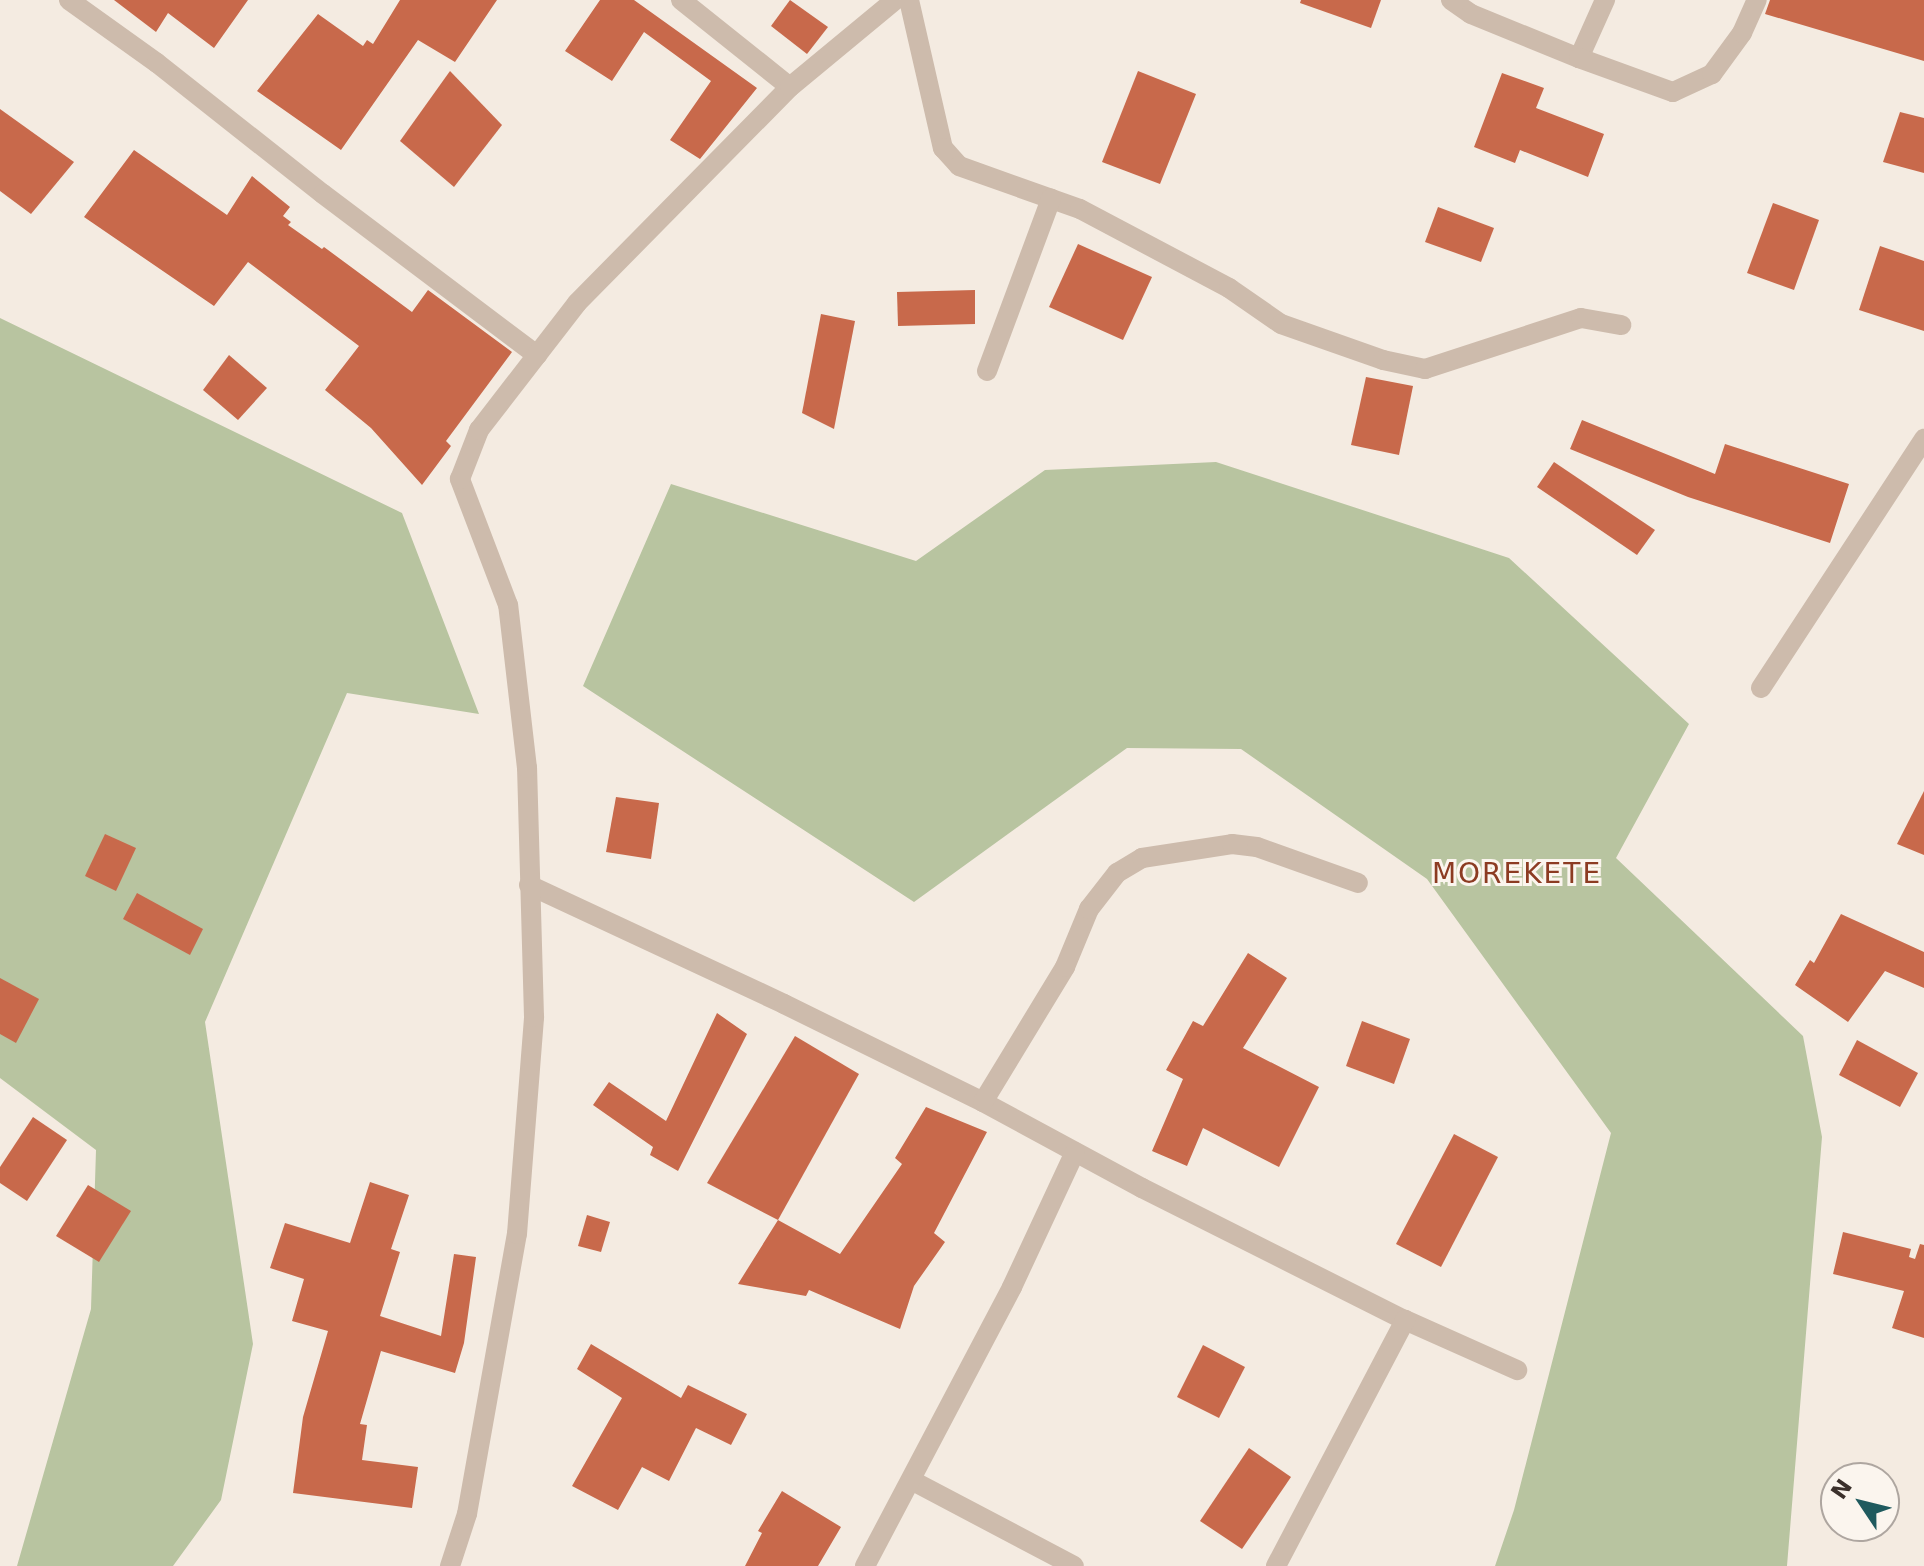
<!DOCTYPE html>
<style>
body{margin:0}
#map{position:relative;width:1924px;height:1566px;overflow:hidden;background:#f4ebe1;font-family:"DejaVu Sans",sans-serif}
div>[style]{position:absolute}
.green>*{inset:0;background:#b8c4a0}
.building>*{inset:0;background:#c8694b}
.minor>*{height:20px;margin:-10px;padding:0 10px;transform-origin:10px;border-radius:10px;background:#cdbbac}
span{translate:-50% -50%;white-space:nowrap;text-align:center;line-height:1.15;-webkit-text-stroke:6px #fbf5ee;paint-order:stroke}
.quarter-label{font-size:28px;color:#8c3b22;letter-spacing:2px}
.north{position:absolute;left:1820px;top:1462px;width:80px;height:80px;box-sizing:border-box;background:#fbf5ee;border:2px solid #aea6a0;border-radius:50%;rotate:305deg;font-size:22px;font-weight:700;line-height:32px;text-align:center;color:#3b302b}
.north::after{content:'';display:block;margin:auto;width:28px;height:36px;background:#1f5a5e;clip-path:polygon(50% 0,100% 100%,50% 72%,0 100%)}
</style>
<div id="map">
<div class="green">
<div style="clip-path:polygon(0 318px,402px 513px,479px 714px,347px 693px,205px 1022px,253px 1344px,221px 1500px,173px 1566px,17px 1566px,91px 1309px,96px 1150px,0 1078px)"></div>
<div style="clip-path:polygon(1216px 462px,1509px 558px,1689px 724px,1616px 858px,1803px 1036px,1822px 1137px,1787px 1566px,1495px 1566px,1514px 1510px,1611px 1133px,1427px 879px,1241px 749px,1127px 748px,914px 902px,583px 686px,671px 484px,916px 561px,1045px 470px)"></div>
</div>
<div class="building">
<div style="clip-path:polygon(114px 0,248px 0,214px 48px,168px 13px,156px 32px)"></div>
<div style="clip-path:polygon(400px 0,497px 0,455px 62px,418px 40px,341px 150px,257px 91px,318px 14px,363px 46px,367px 40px,373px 44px)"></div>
<div style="clip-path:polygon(600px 0,634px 0,757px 88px,700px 159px,670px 140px,711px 81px,644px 32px,612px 81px,565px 51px)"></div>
<div style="clip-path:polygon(790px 0,828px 27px,807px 54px,771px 26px)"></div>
<div style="clip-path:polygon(1301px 0,1381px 0,1371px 28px,1300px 3px)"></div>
<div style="clip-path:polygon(1770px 0,1924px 0,1924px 61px,1765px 14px)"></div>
<div style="clip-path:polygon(450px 71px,502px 125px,454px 187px,400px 141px)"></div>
<div style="clip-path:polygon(1138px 71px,1196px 94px,1160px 184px,1102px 162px)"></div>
<div style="clip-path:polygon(1502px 73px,1544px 88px,1536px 108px,1604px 134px,1588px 177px,1520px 150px,1515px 163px,1474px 147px)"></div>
<div style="clip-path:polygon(0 109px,74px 162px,31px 214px,0 191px)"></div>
<div style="clip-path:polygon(1900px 112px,1924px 118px,1924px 173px,1883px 162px)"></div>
<div style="clip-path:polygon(134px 150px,227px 215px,252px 176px,290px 207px,283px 216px,291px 222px,288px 225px,322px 249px,324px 247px,412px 312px,428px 290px,512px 352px,446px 441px,451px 446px,422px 485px,371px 428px,325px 390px,359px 346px,248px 262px,214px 306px,84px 217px)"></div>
<div style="clip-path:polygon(1773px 203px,1819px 220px,1794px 290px,1747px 273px)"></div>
<div style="clip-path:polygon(1438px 207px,1494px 228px,1481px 262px,1425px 242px)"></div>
<div style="clip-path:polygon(1078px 244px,1152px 277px,1123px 340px,1049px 307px)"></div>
<div style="clip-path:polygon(1880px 246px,1924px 261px,1924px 331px,1859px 310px)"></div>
<div style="clip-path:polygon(975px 290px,975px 324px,898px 326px,897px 292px)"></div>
<div style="clip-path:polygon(821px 314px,855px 321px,834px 429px,802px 413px)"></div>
<div style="clip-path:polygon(229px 355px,267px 388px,238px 420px,203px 390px)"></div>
<div style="clip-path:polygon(1366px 377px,1413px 386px,1399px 455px,1351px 445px)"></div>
<div style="clip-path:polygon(1582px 420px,1715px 474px,1725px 444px,1849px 484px,1830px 543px,1688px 497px,1570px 449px)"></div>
<div style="clip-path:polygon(1554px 462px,1655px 530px,1637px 555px,1537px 487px)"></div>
<div style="clip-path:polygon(1924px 791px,1924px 855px,1897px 844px)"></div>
<div style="clip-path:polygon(616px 797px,659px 803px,651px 859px,606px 852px)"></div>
<div style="clip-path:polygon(105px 834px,136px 848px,116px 891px,85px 876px)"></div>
<div style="clip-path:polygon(137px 893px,203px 929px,190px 955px,123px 919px)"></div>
<div style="clip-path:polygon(1841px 914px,1924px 952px,1924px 988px,1885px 971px,1848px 1022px,1795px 985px,1810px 960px,1814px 963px)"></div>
<div style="clip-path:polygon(1248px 953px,1287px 978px,1243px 1048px,1319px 1087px,1279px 1167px,1203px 1128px,1187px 1166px,1152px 1151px,1183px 1079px,1166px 1070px,1193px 1021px,1203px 1026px)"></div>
<div style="clip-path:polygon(0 978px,39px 999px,16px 1043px,0 1034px)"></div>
<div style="clip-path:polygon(717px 1013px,747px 1034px,678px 1171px,650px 1155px,653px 1147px,593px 1105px,609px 1082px,666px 1121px)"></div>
<div style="clip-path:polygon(1362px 1021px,1410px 1039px,1394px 1084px,1346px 1066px)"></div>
<div style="clip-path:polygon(795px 1036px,859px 1074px,778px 1220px,707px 1183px)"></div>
<div style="clip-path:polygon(1857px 1040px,1918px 1073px,1900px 1107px,1839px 1075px)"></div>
<div style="clip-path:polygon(926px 1107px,987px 1132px,934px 1233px,945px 1242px,914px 1286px,900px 1329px,809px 1290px,806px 1296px,738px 1284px,778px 1220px,840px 1254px,902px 1164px,895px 1158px)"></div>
<div style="clip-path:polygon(33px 1117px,67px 1140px,27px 1201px,0 1183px,0 1167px)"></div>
<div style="clip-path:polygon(1454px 1134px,1498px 1157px,1441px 1267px,1396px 1244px)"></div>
<div style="clip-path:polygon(370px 1182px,409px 1195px,391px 1249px,400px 1252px,380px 1316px,441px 1336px,454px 1254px,476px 1257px,464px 1343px,455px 1373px,381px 1351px,360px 1424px,367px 1425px,362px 1460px,418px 1467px,412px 1508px,293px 1493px,303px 1417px,328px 1331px,292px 1321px,304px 1279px,270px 1268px,285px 1223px,350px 1243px)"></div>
<div style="clip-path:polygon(88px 1185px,131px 1211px,99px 1262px,56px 1236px)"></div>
<div style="clip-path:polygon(587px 1215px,610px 1222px,601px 1252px,578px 1246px)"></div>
<div style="clip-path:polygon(1843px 1232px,1911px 1249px,1909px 1257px,1915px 1259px,1920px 1244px,1924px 1245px,1924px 1338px,1892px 1328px,1904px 1291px,1833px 1274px)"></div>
<div style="clip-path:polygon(591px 1344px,681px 1398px,688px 1385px,747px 1414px,731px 1445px,696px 1428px,669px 1481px,642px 1467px,618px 1510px,572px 1486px,622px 1398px,577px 1369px)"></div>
<div style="clip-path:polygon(1203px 1345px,1245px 1367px,1219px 1418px,1177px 1397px)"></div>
<div style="clip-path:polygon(1249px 1448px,1291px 1477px,1242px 1549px,1200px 1521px)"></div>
<div style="clip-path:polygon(782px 1491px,841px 1527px,818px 1566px,745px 1566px,762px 1533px,758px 1531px)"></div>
</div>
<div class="minor">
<div style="left:69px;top:0;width:108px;rotate:35.6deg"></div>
<div style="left:157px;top:63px;width:211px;rotate:38.3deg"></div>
<div style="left:323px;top:194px;width:268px;rotate:37deg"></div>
<div style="left:681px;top:0;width:139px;rotate:38.6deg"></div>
<div style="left:909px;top:0;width:152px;rotate:77.1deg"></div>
<div style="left:943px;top:148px;width:24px;rotate:48deg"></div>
<div style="left:959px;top:166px;width:128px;rotate:19.6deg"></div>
<div style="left:1080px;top:209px;width:169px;rotate:27.9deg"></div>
<div style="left:1229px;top:288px;width:63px;rotate:34.7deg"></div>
<div style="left:1281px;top:324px;width:108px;rotate:19.4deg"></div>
<div style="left:1383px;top:360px;width:43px;rotate:12.1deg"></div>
<div style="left:1425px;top:369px;width:164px;rotate:-18.1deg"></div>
<div style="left:1581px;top:318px;width:41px;rotate:9.9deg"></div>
<div style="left:1451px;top:0;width:24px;rotate:35deg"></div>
<div style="left:1471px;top:14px;width:117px;rotate:22.2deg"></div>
<div style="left:1579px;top:58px;width:64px;rotate:-65.9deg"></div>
<div style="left:1579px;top:58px;width:100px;rotate:19.9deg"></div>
<div style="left:1673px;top:92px;width:43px;rotate:-24.8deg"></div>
<div style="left:1712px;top:74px;width:51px;rotate:-53.8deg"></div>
<div style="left:1742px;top:33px;width:36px;rotate:-66deg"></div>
<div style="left:987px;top:371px;width:184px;rotate:-69.6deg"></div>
<div style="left:1761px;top:688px;width:298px;rotate:-56.8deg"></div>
<div style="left:529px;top:885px;width:281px;rotate:25deg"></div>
<div style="left:784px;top:1004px;width:222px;rotate:26.2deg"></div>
<div style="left:983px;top:1102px;width:181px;rotate:28.4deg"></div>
<div style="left:1142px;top:1188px;width:294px;rotate:26.7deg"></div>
<div style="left:1405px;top:1320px;width:123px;rotate:24.1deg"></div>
<div style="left:983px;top:1102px;width:158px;rotate:-58.7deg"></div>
<div style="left:1065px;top:967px;width:63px;rotate:-67.5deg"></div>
<div style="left:1089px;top:909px;width:46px;rotate:-52.1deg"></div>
<div style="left:1117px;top:873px;width:29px;rotate:-31deg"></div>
<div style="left:1142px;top:858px;width:91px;rotate:-8.8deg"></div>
<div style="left:1232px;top:844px;width:25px;rotate:7deg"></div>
<div style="left:1257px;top:847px;width:107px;rotate:19.6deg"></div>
<div style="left:911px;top:1480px;width:184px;rotate:27.8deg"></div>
<div style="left:450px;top:1566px;width:55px;rotate:-71.9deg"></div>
<div style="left:467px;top:1514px;width:284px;rotate:-79.9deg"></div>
<div style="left:517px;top:1234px;width:218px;rotate:-85.5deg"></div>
<div style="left:534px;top:1017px;width:249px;rotate:-91.6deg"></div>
<div style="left:527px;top:768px;width:164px;rotate:-96.6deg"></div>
<div style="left:508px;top:605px;width:135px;rotate:-110.9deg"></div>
<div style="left:460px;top:479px;width:53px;rotate:-68.8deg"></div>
<div style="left:479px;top:430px;width:160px;rotate:-52.3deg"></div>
<div style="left:577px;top:303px;width:303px;rotate:-45.4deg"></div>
<div style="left:790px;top:87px;width:136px;rotate:-39.6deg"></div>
<div style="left:865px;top:1566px;width:315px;rotate:-62.2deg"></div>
<div style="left:1012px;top:1287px;width:149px;rotate:-65deg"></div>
<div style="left:1276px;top:1566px;width:278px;rotate:-62.3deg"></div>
</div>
<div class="quarter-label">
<span style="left:1517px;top:874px">MOREKETE</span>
</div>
<div class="north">N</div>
</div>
